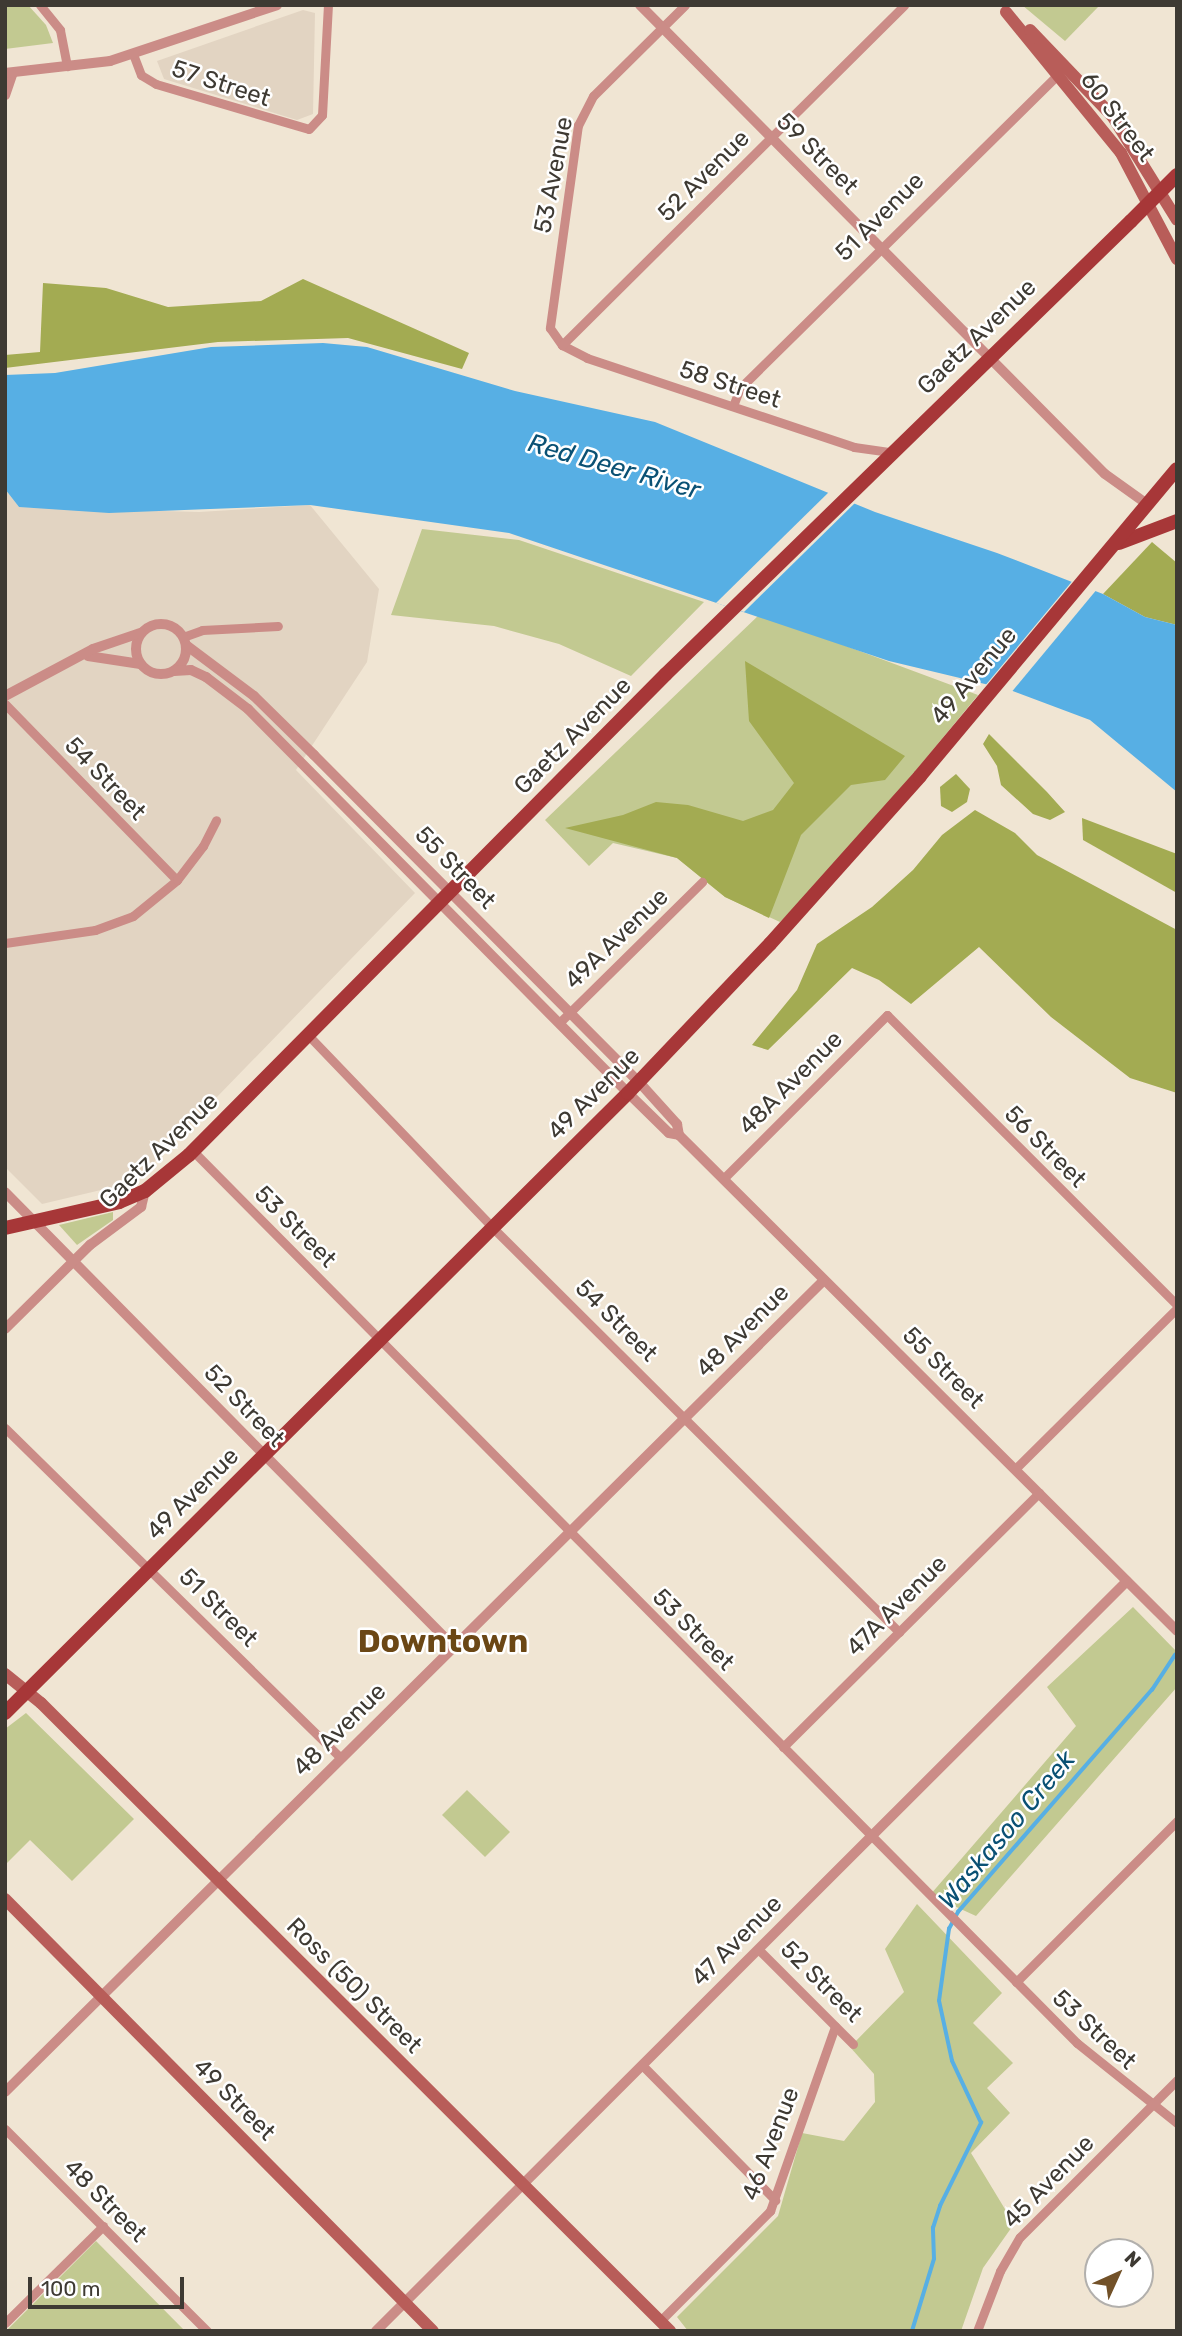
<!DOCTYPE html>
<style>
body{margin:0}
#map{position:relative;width:1182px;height:2336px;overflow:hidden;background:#f0e5d3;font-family:Rubik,sans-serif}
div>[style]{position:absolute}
.industrial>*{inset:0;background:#e2d4c2}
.green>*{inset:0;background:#c2c991}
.forest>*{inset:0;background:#a3ab52}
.water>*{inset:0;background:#57afe4}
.pier>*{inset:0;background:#f0e5d3}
.stream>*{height:3.5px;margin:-1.75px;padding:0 1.75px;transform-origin:1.75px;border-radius:1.75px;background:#57afe4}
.minor>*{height:9px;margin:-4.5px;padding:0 4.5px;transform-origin:4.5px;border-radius:4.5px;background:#cb8c87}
.tertiary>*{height:10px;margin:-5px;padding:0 5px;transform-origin:5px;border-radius:5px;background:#cb8c87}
.tertiary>.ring{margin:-5px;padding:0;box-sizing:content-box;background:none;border:10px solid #cb8c87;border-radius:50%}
.secondary>*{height:12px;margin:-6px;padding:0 6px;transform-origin:6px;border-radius:6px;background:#b85d59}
.primary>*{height:14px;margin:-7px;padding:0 7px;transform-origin:7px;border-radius:7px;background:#a73738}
.primary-bridge>*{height:14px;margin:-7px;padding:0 7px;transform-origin:7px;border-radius:7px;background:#a73738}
span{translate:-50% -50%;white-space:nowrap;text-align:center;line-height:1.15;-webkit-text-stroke:5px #fff;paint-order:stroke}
.street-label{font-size:24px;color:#3e3a33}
.water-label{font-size:26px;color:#0a5174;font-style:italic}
.district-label{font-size:32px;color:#6b4715;font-weight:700}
.frame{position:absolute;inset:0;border:7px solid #3e3a33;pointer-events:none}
.north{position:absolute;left:1084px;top:2238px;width:70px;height:70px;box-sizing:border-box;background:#fff;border:2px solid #b2b0ad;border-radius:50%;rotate:45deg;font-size:19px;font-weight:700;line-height:28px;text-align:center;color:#3e3a33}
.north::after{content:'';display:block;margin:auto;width:24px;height:32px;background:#725128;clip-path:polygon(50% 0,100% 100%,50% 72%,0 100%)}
.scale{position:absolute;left:28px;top:2277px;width:156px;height:32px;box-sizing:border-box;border:4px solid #3e3a33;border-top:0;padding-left:9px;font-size:21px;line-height:24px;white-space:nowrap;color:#3e3a33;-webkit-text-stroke:5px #fff;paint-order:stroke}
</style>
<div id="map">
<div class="industrial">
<div style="clip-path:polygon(303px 10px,315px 13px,313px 114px,297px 120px,164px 79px,157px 61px)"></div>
<div style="clip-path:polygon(5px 489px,19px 507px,199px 512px,310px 505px,379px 589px,367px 662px,296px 770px,415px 893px,151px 1165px,122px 1185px,42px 1204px,5px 1167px)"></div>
</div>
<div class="green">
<div style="clip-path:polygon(5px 5px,28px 5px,46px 25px,53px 43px,5px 49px)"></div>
<div style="clip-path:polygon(1022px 5px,1100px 5px,1065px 41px)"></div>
<div style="clip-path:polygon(422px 529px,519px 540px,704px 602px,631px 676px,559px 644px,494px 626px,391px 615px)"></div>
<div style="clip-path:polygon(760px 614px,978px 695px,842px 860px,780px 922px,725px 897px,677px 858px,613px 843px,589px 866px,545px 820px)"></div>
<div style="clip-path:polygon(113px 1212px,113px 1220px,77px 1245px,59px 1225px)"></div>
<div style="clip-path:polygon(1133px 1607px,1177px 1652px,1177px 1687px,976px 1916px,930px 1895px,1076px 1726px,1047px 1687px)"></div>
<div style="clip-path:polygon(26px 1713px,134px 1819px,72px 1881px,30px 1840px,5px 1865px,5px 1729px)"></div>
<div style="clip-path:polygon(467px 1790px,510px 1832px,485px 1857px,442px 1815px)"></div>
<div style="clip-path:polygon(917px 1904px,1002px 1993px,973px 2023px,1013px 2063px,987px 2088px,1010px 2113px,971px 2153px,1014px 2224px,983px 2268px,961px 2331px,688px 2331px,677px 2317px,778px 2216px,802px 2133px,844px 2141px,875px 2102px,874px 2074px,850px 2047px,904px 1992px,885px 1949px)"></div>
<div style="clip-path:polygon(96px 2241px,185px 2331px,6px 2331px)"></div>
</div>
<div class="forest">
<div style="clip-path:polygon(303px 279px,469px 353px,462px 369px,348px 338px,218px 342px,5px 368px,5px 355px,40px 352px,43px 283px,106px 288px,168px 307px,261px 301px)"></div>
<div style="clip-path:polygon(1152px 542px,1177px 563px,1177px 625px,1145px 617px,1103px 594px)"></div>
<div style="clip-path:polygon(745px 661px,905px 756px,885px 780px,851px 785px,801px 835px,769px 918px,725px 897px,677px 858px,565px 828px,623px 815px,656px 802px,688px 805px,743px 821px,773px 810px,794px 783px,749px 721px)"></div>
<div style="clip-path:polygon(989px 734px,1047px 792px,1065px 812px,1050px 820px,1033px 814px,1001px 785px,997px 766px,983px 744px)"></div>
<div style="clip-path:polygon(956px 774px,970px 789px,967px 802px,952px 812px,941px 806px,940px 787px)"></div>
<div style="clip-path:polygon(975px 810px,1015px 833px,1037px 855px,1177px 930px,1177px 1093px,1130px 1078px,1051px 1017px,979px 947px,911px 1004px,879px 980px,852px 968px,768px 1050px,752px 1045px,797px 990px,817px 944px,872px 907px,913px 870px,942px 835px)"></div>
<div style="clip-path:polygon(1082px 818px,1177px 854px,1177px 893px,1083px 840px)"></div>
</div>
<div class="water">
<div style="clip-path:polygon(323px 343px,367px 347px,515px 391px,655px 422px,875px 512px,997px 553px,1103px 594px,1145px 617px,1177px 625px,1177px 792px,1090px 720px,1010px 690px,889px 661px,509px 533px,310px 505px,109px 513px,19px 507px,5px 489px,5px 375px,55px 373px,211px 347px)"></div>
</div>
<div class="pier">
<div style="clip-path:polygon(831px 490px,857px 501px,744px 612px,716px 603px)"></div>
<div style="clip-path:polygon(1074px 579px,1098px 588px,1010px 694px,984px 687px)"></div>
</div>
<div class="stream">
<div style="left:912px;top:2331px;width:75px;rotate:-73deg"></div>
<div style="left:934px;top:2259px;width:31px;rotate:-92deg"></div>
<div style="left:933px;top:2228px;width:23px;rotate:-72deg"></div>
<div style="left:940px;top:2206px;width:93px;rotate:-63.7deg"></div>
<div style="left:981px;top:2123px;width:68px;rotate:-115.1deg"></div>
<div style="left:952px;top:2061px;width:61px;rotate:-102.2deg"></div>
<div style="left:939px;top:2001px;width:73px;rotate:-82.1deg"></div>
<div style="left:949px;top:1929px;width:19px;rotate:-62deg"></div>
<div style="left:958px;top:1912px;width:295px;rotate:-48.9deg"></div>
<div style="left:1152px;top:1690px;width:42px;rotate:-56.7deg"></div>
</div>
<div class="minor">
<div style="left:40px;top:5px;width:32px;rotate:51deg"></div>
<div style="left:60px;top:30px;width:37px;rotate:79deg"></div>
<div style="left:685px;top:5px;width:129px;rotate:135.3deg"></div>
<div style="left:593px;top:96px;width:33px;rotate:117deg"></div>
<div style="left:578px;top:125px;width:205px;rotate:97.9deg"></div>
<div style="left:550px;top:328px;width:21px;rotate:55deg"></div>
<div style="left:562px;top:345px;width:28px;rotate:27deg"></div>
<div style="left:587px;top:358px;width:281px;rotate:18.4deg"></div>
<div style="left:854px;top:447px;width:35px;rotate:8deg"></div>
<div style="left:133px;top:54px;width:22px;rotate:69deg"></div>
<div style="left:141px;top:75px;width:17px;rotate:31deg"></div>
<div style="left:156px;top:84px;width:159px;rotate:16.4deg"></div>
<div style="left:309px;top:129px;width:19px;rotate:-47deg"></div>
<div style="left:322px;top:115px;width:110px;rotate:-86.9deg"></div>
<div style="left:5px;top:95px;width:24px;rotate:-71deg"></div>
<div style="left:562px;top:345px;width:482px;rotate:-44.8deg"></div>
<div style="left:733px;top:406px;width:19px;rotate:-69deg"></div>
<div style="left:740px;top:388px;width:450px;rotate:-44.6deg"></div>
<div style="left:183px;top:637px;width:20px;rotate:-20deg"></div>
<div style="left:202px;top:630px;width:76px;rotate:-3deg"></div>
<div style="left:5px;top:704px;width:246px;rotate:45.7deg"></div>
<div style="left:5px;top:943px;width:91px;rotate:-8.2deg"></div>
<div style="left:95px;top:930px;width:40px;rotate:-20.2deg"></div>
<div style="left:133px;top:916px;width:57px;rotate:-39.3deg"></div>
<div style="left:177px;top:880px;width:43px;rotate:-52.6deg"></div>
<div style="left:203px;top:846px;width:29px;rotate:-63deg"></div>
<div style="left:559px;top:1023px;width:201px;rotate:-44.6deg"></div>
<div style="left:308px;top:1035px;width:267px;rotate:46.2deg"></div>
<div style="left:493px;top:1228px;width:573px;rotate:44.86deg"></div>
<div style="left:193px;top:1151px;width:1256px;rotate:45.26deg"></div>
<div style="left:1077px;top:2043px;width:128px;rotate:38.7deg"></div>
<div style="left:723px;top:1179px;width:232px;rotate:-45deg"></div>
<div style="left:887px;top:1015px;width:410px;rotate:45deg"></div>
<div style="left:5px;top:1428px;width:471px;rotate:44.5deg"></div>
<div style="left:1015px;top:1469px;width:228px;rotate:-44.8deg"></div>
<div style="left:783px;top:1747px;width:361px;rotate:-44.8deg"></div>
<div style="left:759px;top:1950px;width:133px;rotate:45deg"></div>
<div style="left:1016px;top:1982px;width:228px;rotate:-45deg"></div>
<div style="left:642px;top:2065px;width:190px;rotate:45.4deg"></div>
<div style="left:5px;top:2129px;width:286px;rotate:45deg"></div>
<div style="left:660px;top:2321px;width:156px;rotate:-45deg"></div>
<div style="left:770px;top:2211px;width:196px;rotate:-70.6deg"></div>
<div style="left:5px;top:2323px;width:138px;rotate:-44.7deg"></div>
<div style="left:977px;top:2331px;width:64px;rotate:-69deg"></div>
<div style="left:1000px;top:2271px;width:39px;rotate:-60deg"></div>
<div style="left:1020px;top:2237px;width:222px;rotate:-45deg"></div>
</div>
<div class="tertiary">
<div style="left:640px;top:5px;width:660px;rotate:45.25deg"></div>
<div style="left:1105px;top:474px;width:52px;rotate:35.5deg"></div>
<div style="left:5px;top:73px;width:106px;rotate:-6.5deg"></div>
<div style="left:110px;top:61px;width:176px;rotate:-18.5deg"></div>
<div class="ring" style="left:136px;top:624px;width:40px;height:40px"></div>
<div style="left:186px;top:645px;width:85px;rotate:36.9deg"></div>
<div style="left:254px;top:696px;width:84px;rotate:44.5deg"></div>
<div style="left:314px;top:755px;width:461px;rotate:45.2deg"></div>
<div style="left:639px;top:1082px;width:57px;rotate:47.9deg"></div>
<div style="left:677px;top:1124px;width:11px;rotate:80deg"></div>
<div style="left:679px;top:1135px;width:703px;rotate:44.88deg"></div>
<div style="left:88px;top:656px;width:53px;rotate:8.7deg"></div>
<div style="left:174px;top:671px;width:17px;rotate:-3deg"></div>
<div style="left:191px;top:670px;width:17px;rotate:25deg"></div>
<div style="left:206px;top:677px;width:53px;rotate:37.3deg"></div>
<div style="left:248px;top:709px;width:540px;rotate:45.3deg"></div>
<div style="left:628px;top:1093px;width:57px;rotate:44.3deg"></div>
<div style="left:669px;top:1133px;width:10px;rotate:11deg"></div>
<div style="left:5px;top:696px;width:100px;rotate:-28.1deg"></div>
<div style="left:93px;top:649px;width:50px;rotate:-18.8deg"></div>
<div style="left:5px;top:1192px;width:639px;rotate:45.38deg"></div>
<div style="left:5px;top:1329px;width:120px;rotate:-44.7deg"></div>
<div style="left:90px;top:1245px;width:64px;rotate:-36.7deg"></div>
<div style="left:141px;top:1207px;width:16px;rotate:-76deg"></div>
<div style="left:5px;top:2092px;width:1153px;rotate:-44.75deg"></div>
<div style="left:376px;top:2331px;width:1061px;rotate:-44.96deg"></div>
</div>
<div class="secondary">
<div style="left:1006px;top:12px;width:182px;rotate:50.8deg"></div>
<div style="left:1121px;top:153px;width:120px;rotate:62.2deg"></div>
<div style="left:1030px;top:30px;width:120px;rotate:46.3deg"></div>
<div style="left:1113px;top:117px;width:121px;rotate:58.1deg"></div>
<div style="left:5px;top:1674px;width:46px;rotate:38.9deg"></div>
<div style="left:41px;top:1703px;width:889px;rotate:44.95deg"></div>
<div style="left:5px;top:1899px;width:608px;rotate:45.27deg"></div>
</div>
<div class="primary">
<div style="left:1119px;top:543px;width:62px;rotate:-20.8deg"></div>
<div style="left:5px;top:1228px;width:117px;rotate:-12.8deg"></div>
<div style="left:119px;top:1202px;width:28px;rotate:-23deg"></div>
<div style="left:145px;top:1191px;width:57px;rotate:-39.3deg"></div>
<div style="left:189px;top:1155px;width:677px;rotate:-45.24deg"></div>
<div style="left:666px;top:674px;width:649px;rotate:-44.25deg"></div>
<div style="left:5px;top:1713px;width:879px;rotate:-44.86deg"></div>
<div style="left:628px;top:1093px;width:206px;rotate:-46.4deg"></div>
<div style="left:770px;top:944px;width:225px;rotate:-48.2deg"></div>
<div style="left:920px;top:776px;width:400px;rotate:-50.1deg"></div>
</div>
<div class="primary-bridge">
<div style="left:1131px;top:221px;width:65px;rotate:-45deg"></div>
</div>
<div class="street-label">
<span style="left:221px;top:84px;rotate:18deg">57 Street</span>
<span style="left:1117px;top:117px;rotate:53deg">60 Street</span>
<span style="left:817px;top:154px;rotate:45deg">59 Street</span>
<span style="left:554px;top:175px;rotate:-79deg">53 Avenue</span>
<span style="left:704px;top:176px;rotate:-45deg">52 Avenue</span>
<span style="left:880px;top:217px;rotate:-45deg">51 Avenue</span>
<span style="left:977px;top:337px;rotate:-44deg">Gaetz Avenue</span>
<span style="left:730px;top:385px;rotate:18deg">58 Street</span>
<span style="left:974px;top:676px;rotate:-50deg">49 Avenue</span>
<span style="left:573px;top:736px;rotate:-45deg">Gaetz Avenue</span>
<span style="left:105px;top:779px;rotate:46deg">54 Street</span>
<span style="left:455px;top:868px;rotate:46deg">55 Street</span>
<span style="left:617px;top:939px;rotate:-44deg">49A Avenue</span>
<span style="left:791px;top:1083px;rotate:-45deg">48A Avenue</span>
<span style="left:594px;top:1094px;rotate:-45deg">49 Avenue</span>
<span style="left:1045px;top:1147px;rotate:45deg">56 Street</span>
<span style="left:159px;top:1151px;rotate:-44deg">Gaetz Avenue</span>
<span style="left:295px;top:1227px;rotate:45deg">53 Street</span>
<span style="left:616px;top:1321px;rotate:45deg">54 Street</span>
<span style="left:743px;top:1331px;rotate:-45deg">48 Avenue</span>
<span style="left:943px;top:1368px;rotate:45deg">55 Street</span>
<span style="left:244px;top:1406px;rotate:46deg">52 Street</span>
<span style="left:193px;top:1494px;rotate:-45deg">49 Avenue</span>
<span style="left:897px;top:1606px;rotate:-45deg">47A Avenue</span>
<span style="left:218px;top:1608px;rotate:45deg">51 Street</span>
<span style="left:693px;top:1630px;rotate:45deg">53 Street</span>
<span style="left:340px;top:1730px;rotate:-45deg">48 Avenue</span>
<span style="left:737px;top:1941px;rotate:-45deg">47 Avenue</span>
<span style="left:821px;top:1982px;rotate:45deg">52 Street</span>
<span style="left:354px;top:1986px;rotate:45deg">Ross (50) Street</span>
<span style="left:1094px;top:2030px;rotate:43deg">53 Street</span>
<span style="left:234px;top:2100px;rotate:45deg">49 Street</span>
<span style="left:771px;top:2144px;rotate:-69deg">46 Avenue</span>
<span style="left:1049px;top:2182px;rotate:-46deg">45 Avenue</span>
<span style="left:105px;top:2201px;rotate:45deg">48 Street</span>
</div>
<div class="water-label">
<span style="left:614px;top:467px;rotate:16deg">Red Deer River</span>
<span style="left:1007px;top:1830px;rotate:-50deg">Waskasoo Creek</span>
</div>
<div class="district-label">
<span style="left:443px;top:1641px">Downtown</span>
</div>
<div class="frame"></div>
<div class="north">N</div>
<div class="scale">100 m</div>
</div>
